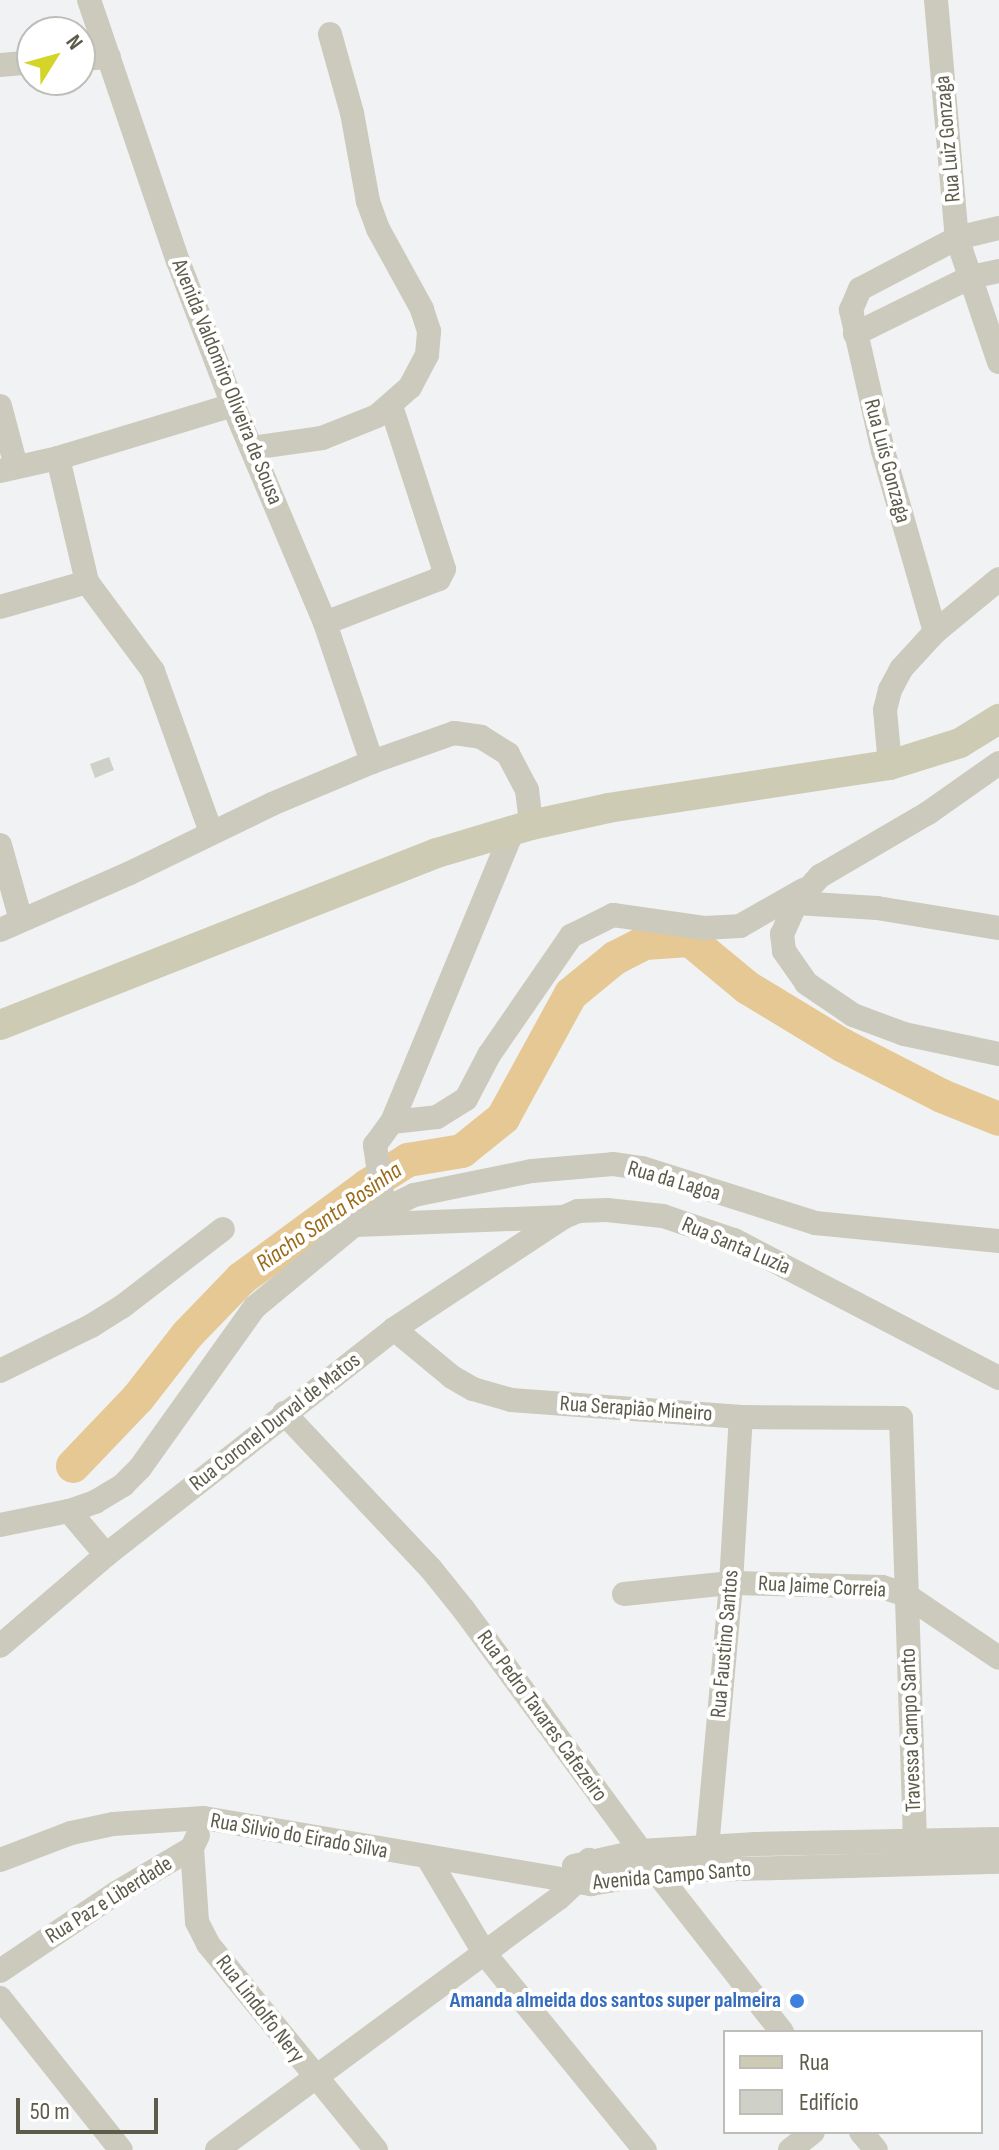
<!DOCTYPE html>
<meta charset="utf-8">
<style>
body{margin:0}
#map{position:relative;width:999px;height:2150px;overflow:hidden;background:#f1f2f3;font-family:"Sofia Sans Condensed",sans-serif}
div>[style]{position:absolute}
.river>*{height:34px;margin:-17px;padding:0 17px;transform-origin:17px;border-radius:17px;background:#e5c894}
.building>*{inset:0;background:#cfd0c8}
.minor>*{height:24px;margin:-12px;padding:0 12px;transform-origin:12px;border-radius:12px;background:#cccabd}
.major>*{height:30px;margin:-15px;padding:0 15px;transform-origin:15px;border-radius:15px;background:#cdcbb3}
.dots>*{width:22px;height:22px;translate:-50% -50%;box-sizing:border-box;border:4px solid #fff;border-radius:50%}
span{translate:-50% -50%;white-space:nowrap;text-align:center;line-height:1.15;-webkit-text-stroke:8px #fff;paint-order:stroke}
.street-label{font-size:22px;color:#5d5b4a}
.shop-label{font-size:22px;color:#366cbe;font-weight:700}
.right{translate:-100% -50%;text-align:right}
.water-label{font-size:24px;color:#9a6b18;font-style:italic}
.legend{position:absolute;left:723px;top:2030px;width:260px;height:104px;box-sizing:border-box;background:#fff;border:2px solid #bebdb7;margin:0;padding:10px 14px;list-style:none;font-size:24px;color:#5d5b4a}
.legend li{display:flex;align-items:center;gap:16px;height:40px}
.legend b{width:40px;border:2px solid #bebdb7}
.north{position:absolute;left:16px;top:16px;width:80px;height:80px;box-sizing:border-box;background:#fff;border:2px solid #bebdb7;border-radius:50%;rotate:53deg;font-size:22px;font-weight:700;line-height:32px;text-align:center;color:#5d5b4a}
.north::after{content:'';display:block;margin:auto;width:28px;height:36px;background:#d5d428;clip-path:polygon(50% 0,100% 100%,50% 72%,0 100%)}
.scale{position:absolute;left:16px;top:2098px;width:142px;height:36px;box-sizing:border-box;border:4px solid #5d5b4a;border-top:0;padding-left:10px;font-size:24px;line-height:28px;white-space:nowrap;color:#5d5b4a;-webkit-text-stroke:6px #fff;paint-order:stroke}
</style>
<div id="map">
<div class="river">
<div style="left:73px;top:1466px;width:94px;rotate:-46.3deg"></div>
<div style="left:138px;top:1398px;width:80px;rotate:-52.1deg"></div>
<div style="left:187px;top:1335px;width:78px;rotate:-46deg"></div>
<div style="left:241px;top:1279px;width:157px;rotate:-36.4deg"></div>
<div style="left:367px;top:1186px;width:49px;rotate:-32.4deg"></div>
<div style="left:408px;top:1160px;width:55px;rotate:-9.5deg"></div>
<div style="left:462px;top:1151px;width:53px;rotate:-38.8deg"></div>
<div style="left:503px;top:1118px;width:141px;rotate:-61.3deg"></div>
<div style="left:571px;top:994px;width:57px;rotate:-39.3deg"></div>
<div style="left:615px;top:958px;width:33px;rotate:-27deg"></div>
<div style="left:644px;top:943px;width:46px;rotate:-3.7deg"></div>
<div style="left:690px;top:940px;width:75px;rotate:39.6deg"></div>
<div style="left:748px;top:988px;width:110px;rotate:31.2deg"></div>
<div style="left:842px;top:1045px;width:112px;rotate:27deg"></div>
<div style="left:942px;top:1096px;width:61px;rotate:22deg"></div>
</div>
<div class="building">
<div style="clip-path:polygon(109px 757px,114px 770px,95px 778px,90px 764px)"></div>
</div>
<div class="minor">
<div style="left:89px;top:0;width:276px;rotate:71.2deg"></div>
<div style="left:178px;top:261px;width:154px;rotate:69.1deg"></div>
<div style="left:233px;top:405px;width:237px;rotate:67.1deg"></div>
<div style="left:325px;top:623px;width:147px;rotate:71.3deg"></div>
<div style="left:936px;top:0;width:239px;rotate:85deg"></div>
<div style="left:957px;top:238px;width:131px;rotate:71.3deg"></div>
<div style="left:80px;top:59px;width:29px;rotate:-4deg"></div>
<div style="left:0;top:65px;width:32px;rotate:-5deg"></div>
<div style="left:855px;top:334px;width:129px;rotate:-26.2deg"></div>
<div style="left:971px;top:277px;width:29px;rotate:-12deg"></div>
<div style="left:0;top:406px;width:62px;rotate:75.1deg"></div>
<div style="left:252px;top:448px;width:71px;rotate:-8.1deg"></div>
<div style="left:322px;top:438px;width:59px;rotate:-21.8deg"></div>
<div style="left:377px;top:416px;width:44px;rotate:-41.3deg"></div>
<div style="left:410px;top:387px;width:36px;rotate:-62deg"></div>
<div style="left:427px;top:355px;width:24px;rotate:-85deg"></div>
<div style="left:429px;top:331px;width:23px;rotate:-108deg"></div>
<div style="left:422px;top:309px;width:91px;rotate:-118.8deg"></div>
<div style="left:378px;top:229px;width:30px;rotate:-110deg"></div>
<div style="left:368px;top:201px;width:89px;rotate:-100.3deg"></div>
<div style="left:352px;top:113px;width:82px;rotate:-105.6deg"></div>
<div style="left:58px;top:458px;width:127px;rotate:76.8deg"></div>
<div style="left:87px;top:582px;width:111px;rotate:53.4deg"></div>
<div style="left:153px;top:671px;width:171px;rotate:70.2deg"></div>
<div style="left:0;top:471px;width:59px;rotate:-12.6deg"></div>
<div style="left:58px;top:458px;width:183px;rotate:-16.8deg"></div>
<div style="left:0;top:607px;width:91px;rotate:-16deg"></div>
<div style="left:325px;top:623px;width:122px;rotate:-21.1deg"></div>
<div style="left:439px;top:579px;width:11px;rotate:-63deg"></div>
<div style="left:444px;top:569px;width:171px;rotate:-108deg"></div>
<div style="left:935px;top:632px;width:188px;rotate:-106deg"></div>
<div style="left:883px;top:451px;width:145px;rotate:-102.8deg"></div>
<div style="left:851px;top:310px;width:23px;rotate:-67deg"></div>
<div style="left:860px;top:289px;width:110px;rotate:-27.7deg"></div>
<div style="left:957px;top:238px;width:43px;rotate:-13.4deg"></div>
<div style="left:999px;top:763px;width:87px;rotate:144.8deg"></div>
<div style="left:928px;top:813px;width:125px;rotate:149.7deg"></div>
<div style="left:820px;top:876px;width:36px;rotate:132deg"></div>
<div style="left:796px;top:903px;width:34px;rotate:114deg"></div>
<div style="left:782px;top:934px;width:17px;rotate:83deg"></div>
<div style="left:784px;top:951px;width:39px;rotate:55deg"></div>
<div style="left:806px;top:983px;width:57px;rotate:34.2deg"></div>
<div style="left:853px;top:1015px;width:54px;rotate:20.4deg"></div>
<div style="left:904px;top:1034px;width:97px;rotate:11.9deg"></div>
<div style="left:890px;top:765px;width:55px;rotate:-95.2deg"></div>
<div style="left:885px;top:710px;width:21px;rotate:-76deg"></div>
<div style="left:890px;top:690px;width:24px;rotate:-62deg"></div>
<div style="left:901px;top:669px;width:50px;rotate:-47.4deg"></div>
<div style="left:935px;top:632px;width:83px;rotate:-39.6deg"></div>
<div style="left:0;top:845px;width:78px;rotate:74.4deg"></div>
<div style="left:796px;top:903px;width:81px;rotate:3.5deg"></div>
<div style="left:877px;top:908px;width:124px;rotate:9.3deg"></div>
<div style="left:0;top:930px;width:142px;rotate:-23.7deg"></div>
<div style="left:130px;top:873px;width:158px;rotate:-25.9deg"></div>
<div style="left:272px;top:804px;width:108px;rotate:-22.8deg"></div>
<div style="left:372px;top:762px;width:87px;rotate:-19.5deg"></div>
<div style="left:454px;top:733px;width:27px;rotate:8deg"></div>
<div style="left:481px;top:737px;width:32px;rotate:32deg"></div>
<div style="left:508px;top:754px;width:41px;rotate:62.2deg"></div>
<div style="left:527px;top:790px;width:35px;rotate:83deg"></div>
<div style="left:392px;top:1122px;width:45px;rotate:-6.3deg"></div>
<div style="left:437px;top:1117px;width:34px;rotate:-32deg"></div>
<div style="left:466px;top:1099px;width:50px;rotate:-62.4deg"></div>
<div style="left:489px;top:1055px;width:145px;rotate:-55.4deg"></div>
<div style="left:571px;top:936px;width:47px;rotate:-26.6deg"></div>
<div style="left:613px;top:915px;width:92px;rotate:8.1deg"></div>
<div style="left:704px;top:928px;width:36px;rotate:-3deg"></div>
<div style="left:740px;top:926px;width:73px;rotate:-29.7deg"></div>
<div style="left:384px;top:1207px;width:63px;rotate:-98.3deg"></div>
<div style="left:375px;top:1145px;width:29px;rotate:-54deg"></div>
<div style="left:392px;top:1122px;width:316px;rotate:-67.5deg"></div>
<div style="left:356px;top:1225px;width:208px;rotate:-2.2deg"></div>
<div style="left:564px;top:1217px;width:15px;rotate:-23deg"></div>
<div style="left:578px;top:1211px;width:29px;rotate:-2deg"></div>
<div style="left:607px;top:1210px;width:56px;rotate:6.1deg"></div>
<div style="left:663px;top:1216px;width:75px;rotate:18.7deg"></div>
<div style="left:734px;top:1240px;width:299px;rotate:27.5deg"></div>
<div style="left:394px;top:1329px;width:75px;rotate:39.6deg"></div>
<div style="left:452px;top:1377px;width:24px;rotate:30deg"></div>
<div style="left:473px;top:1389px;width:40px;rotate:16deg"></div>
<div style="left:511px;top:1400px;width:231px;rotate:4.2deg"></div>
<div style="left:741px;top:1417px;width:160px;rotate:0.4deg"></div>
<div style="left:901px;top:1418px;width:446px;rotate:88.1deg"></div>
<div style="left:0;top:1371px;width:102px;rotate:-26.3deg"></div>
<div style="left:91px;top:1326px;width:38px;rotate:-32deg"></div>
<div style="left:123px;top:1306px;width:126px;rotate:-37.6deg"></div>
<div style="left:284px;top:1413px;width:214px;rotate:46.7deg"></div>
<div style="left:431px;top:1569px;width:53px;rotate:51.2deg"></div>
<div style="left:464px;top:1610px;width:326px;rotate:53.7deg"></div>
<div style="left:657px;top:1873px;width:202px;rotate:51.8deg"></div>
<div style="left:69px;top:1511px;width:57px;rotate:49.9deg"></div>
<div style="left:0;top:1525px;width:70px;rotate:-11.5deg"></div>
<div style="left:69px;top:1511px;width:28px;rotate:-19deg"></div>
<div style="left:95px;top:1502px;width:33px;rotate:-31deg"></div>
<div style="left:123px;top:1485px;width:24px;rotate:-45deg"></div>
<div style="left:140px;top:1468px;width:198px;rotate:-54.5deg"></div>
<div style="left:255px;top:1307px;width:129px;rotate:-39.6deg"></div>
<div style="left:354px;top:1225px;width:67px;rotate:-26.6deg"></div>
<div style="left:414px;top:1195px;width:120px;rotate:-11.5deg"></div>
<div style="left:532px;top:1171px;width:81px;rotate:-4.9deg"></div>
<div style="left:613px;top:1164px;width:29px;rotate:8deg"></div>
<div style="left:642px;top:1168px;width:182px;rotate:17.6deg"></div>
<div style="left:815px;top:1223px;width:185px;rotate:5.6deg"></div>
<div style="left:624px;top:1594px;width:108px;rotate:-5.9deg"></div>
<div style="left:731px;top:1583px;width:151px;rotate:1.5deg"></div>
<div style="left:882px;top:1587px;width:25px;rotate:18deg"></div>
<div style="left:906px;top:1595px;width:112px;rotate:34.1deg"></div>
<div style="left:0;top:1646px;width:140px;rotate:-40.6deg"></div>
<div style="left:106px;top:1555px;width:366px;rotate:-38.1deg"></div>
<div style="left:394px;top:1329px;width:204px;rotate:-33.4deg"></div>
<div style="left:192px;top:1848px;width:74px;rotate:86.1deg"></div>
<div style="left:197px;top:1922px;width:25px;rotate:63deg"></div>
<div style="left:208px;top:1944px;width:266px;rotate:50.8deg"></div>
<div style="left:428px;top:1858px;width:112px;rotate:59.3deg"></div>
<div style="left:485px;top:1954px;width:253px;rotate:50.8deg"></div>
<div style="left:0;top:1860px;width:76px;rotate:-20.8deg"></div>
<div style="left:71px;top:1833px;width:43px;rotate:-12.1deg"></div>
<div style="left:113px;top:1824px;width:91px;rotate:-3.8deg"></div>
<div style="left:204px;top:1818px;width:393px;rotate:9.7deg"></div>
<div style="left:591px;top:1884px;width:67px;rotate:-9.5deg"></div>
<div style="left:657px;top:1873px;width:48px;rotate:-3.6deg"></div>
<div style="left:705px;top:1870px;width:294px;rotate:-1.6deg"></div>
<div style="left:574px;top:1866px;width:68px;rotate:-12.8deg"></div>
<div style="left:640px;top:1851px;width:116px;rotate:-3.5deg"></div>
<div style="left:756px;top:1844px;width:243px;rotate:-1.2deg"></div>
<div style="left:705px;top:1870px;width:288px;rotate:-84.8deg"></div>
<div style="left:731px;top:1583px;width:166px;rotate:-86.6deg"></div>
<div style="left:0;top:1971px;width:140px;rotate:-33.9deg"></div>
<div style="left:116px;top:1893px;width:88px;rotate:-30.6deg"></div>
<div style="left:192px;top:1848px;width:14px;rotate:-65deg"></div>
<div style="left:0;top:1998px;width:194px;rotate:51.5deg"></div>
<div style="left:861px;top:2132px;width:23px;rotate:50deg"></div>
<div style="left:217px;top:2150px;width:425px;rotate:-36.4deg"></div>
<div style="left:559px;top:1898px;width:23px;rotate:-43deg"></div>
<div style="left:576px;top:1882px;width:26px;rotate:-59deg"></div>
<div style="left:790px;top:2150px;width:29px;rotate:-38deg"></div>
</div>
<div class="major">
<div style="left:0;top:1025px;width:470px;rotate:-21.5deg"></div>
<div style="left:437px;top:853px;width:98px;rotate:-16.6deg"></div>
<div style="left:531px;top:825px;width:79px;rotate:-12.4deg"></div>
<div style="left:608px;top:808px;width:285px;rotate:-8.7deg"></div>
<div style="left:890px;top:765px;width:73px;rotate:-17.4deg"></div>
<div style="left:960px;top:743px;width:46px;rotate:-31.6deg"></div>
</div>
<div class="dots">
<div style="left:797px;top:2001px;background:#3f7fe0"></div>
</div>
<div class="street-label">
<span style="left:948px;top:139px;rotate:-95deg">Rua Luiz Gonzaga</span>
<span style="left:227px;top:382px;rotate:68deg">Avenida Valdomiro Oliveira de Sousa</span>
<span style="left:887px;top:461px;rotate:75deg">Rua Luís Gonzaga</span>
<span style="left:674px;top:1181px;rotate:16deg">Rua da Lagoa</span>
<span style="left:736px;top:1246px;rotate:23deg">Rua Santa Luzia</span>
<span style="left:636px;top:1409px;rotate:4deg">Rua Serapião Mineiro</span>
<span style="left:275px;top:1422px;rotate:-38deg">Rua Coronel Durval de Matos</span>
<span style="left:822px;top:1587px;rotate:3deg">Rua Jaime Correia</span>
<span style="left:725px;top:1644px;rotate:-85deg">Rua Faustino Santos</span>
<span style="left:542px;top:1716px;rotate:54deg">Rua Pedro Tavares Cafezeiro</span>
<span style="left:911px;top:1730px;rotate:-92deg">Travessa Campo Santo</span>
<span style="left:299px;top:1836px;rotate:10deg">Rua Silvio do Eirado Silva</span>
<span style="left:672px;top:1876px;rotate:-5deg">Avenida Campo Santo</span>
<span style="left:109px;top:1900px;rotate:-32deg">Rua Paz e Liberdade</span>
<span style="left:260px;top:2009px;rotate:52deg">Rua Lindolfo Nery</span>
</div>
<div class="shop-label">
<span class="right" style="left:781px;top:2001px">Amanda almeida dos santos super palmeira</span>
</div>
<div class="water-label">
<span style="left:329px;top:1217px;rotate:-35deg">Riacho Santa Rosinha</span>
</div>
<ul class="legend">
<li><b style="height:10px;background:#cdcbb3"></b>Rua</li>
<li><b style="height:22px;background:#cfd0c8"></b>Edifício</li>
</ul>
<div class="north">N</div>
<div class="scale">50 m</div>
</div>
